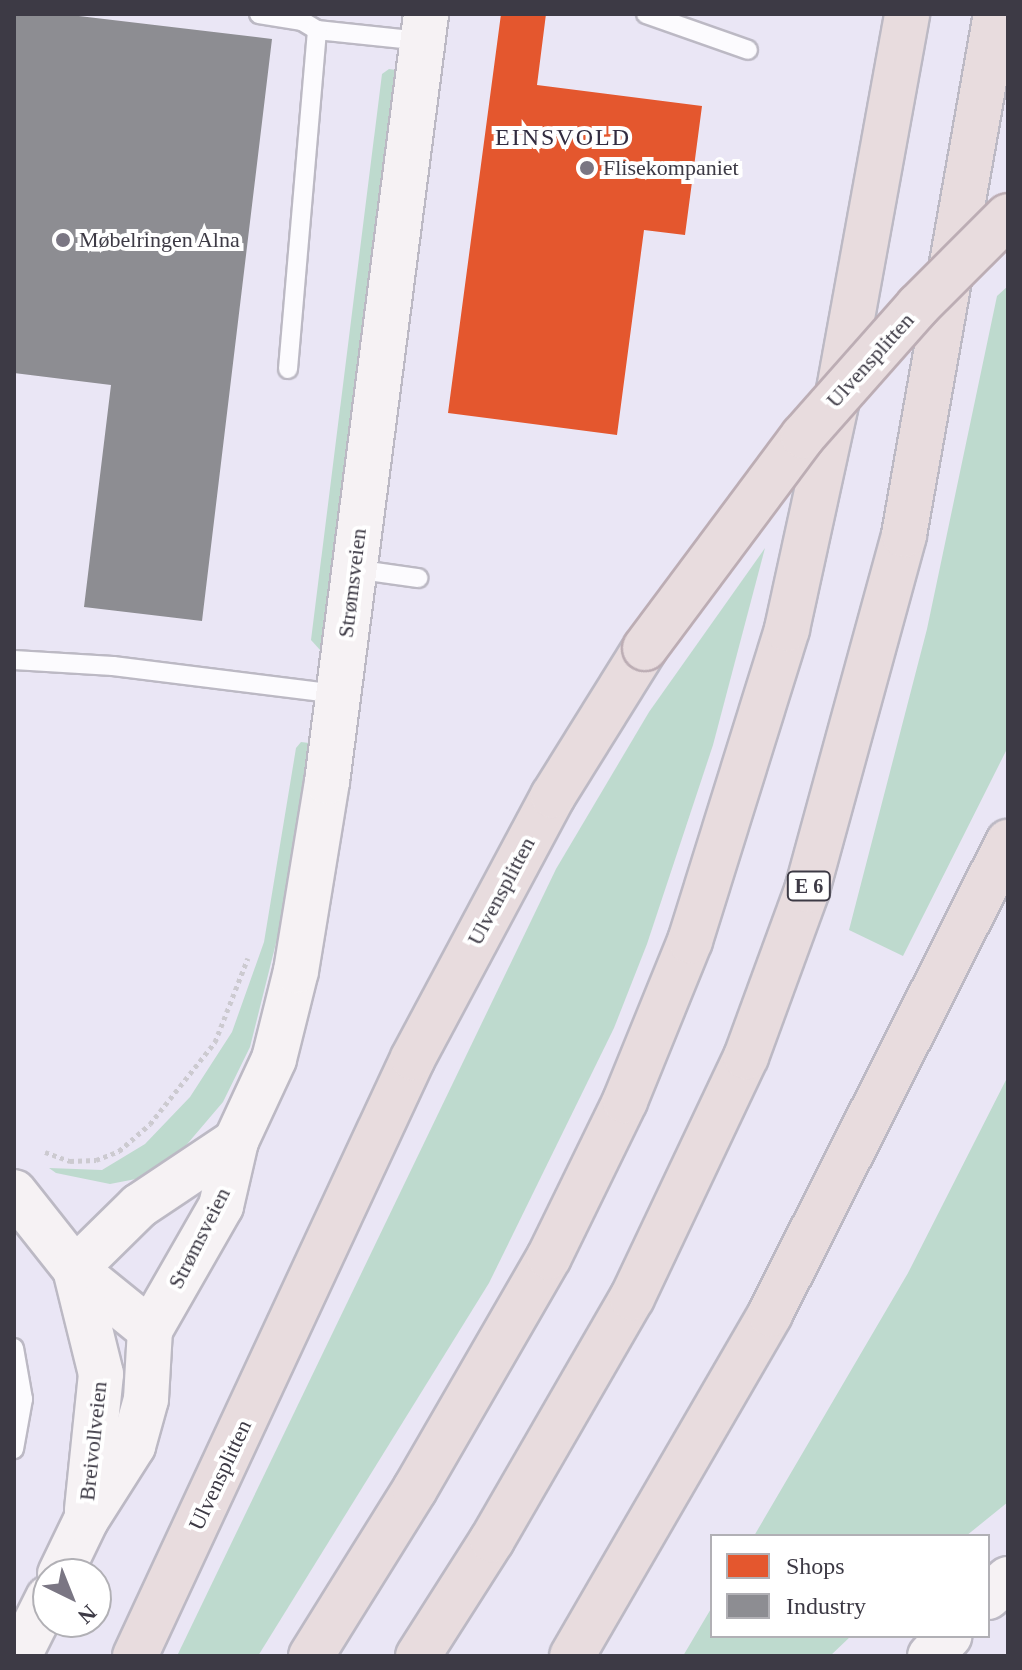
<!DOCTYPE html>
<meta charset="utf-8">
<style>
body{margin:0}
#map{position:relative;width:1022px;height:1670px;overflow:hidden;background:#eae6f5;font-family:"Times New Roman",serif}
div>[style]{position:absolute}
.green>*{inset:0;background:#bedace}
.shops>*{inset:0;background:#e4572e}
.industry>*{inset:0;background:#8d8d92}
.path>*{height:5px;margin-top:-2.5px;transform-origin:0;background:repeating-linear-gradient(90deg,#cccad0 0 4px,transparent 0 8px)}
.roads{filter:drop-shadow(2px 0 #bcb9c4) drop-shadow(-2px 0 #bcb9c4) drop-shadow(0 2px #bcb9c4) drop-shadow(0 -2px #bcb9c4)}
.lane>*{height:18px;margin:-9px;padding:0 9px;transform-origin:9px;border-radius:9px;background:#fcfbfe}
.secondary>*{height:44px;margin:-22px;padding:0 22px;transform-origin:22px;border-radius:22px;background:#f6f2f4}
.highway>*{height:44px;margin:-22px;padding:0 22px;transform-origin:22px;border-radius:22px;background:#e8dcde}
.bridges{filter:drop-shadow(2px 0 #bcadb4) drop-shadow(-2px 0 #bcadb4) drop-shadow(0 2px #bcadb4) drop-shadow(0 -2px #bcadb4)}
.highway-bridge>*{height:44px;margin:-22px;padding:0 22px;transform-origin:22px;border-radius:22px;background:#e8dcde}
.dots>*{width:22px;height:22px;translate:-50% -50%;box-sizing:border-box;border:4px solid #fff;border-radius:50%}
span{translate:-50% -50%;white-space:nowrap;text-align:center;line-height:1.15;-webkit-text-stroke:8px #fff;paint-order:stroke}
.shield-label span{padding:2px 6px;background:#fff;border:2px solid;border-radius:6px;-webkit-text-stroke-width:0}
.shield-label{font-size:20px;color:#3d3a45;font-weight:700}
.poi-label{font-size:22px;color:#3d3a45}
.left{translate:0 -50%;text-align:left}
.street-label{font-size:22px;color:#3d3a45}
.neighbourhood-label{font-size:24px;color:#322c40;letter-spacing:2px}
.frame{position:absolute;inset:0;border:16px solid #3d3a45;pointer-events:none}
.legend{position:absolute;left:710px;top:1534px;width:280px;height:104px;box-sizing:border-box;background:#fff;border:2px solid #b1b0b5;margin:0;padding:10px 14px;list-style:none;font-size:24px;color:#3d3a45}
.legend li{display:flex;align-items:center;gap:16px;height:40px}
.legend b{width:40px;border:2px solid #b1b0b5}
.north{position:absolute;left:32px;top:1558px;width:80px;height:80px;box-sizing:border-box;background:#fff;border:2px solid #b1b0b5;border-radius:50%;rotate:137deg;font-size:22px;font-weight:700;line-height:32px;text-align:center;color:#3d3a45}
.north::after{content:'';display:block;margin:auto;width:28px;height:36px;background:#7a7683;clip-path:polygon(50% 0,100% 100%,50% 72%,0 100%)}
</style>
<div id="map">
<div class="green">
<div style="clip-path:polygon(389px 69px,396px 70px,321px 651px,311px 640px,382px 74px)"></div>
<div style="clip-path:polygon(1008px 286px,1008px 747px,903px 956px,849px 930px,927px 629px,997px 296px)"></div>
<div style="clip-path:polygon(765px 548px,713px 745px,647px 944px,614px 1028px,489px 1283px,258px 1656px,177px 1656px,556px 869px,649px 712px)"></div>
<div style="clip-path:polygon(301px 742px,309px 743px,281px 923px,250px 1047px,223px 1102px,177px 1156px,141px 1178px,110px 1184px,56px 1173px,49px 1168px,102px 1170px,145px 1144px,190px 1097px,232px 1032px,264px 942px,296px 748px)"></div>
<div style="clip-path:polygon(1008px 1076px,1008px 1502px,966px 1536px,754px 1536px,908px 1273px)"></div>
<div style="clip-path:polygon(712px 1607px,712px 1636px,851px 1636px,830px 1656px,683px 1656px)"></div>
</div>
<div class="shops">
<div style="clip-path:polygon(501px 14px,546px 14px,537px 85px,702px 106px,685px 235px,644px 230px,617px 435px,448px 413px)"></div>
</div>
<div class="industry">
<div style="clip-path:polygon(14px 14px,62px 14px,272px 39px,202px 621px,84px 607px,111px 385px,14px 373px)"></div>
</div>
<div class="path">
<div style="left:45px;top:1152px;width:27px;rotate:20deg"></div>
<div style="left:70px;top:1161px;width:26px;rotate:-2deg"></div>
<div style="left:96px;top:1160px;width:25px;rotate:-21deg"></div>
<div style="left:119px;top:1151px;width:41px;rotate:-41.1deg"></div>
<div style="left:150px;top:1124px;width:105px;rotate:-51.6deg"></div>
<div style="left:215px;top:1042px;width:90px;rotate:-68.6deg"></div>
</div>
<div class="roads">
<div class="lane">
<div style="left:259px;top:14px;width:44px;rotate:9.2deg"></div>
<div style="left:302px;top:21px;width:17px;rotate:31deg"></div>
<div style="left:317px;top:30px;width:106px;rotate:6deg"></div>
<div style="left:646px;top:14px;width:108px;rotate:19.4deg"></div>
<div style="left:288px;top:369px;width:340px;rotate:-85.1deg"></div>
<div style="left:354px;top:569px;width:65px;rotate:8deg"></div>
<div style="left:14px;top:660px;width:99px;rotate:3.5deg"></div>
<div style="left:113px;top:666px;width:227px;rotate:7.1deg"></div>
<div style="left:14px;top:1348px;width:52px;rotate:80deg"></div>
<div style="left:23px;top:1399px;width:51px;rotate:100.2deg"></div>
</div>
<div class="secondary">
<div style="left:14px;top:1192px;width:98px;rotate:51.6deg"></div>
<div style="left:75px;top:1269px;width:97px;rotate:39.1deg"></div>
<div style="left:75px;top:1269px;width:108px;rotate:76.1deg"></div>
<div style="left:101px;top:1374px;width:137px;rotate:95.9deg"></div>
<div style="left:75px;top:1269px;width:90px;rotate:-44.5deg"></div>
<div style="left:139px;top:1206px;width:117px;rotate:-33.8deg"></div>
<div style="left:60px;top:1574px;width:60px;rotate:-64.3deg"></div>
<div style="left:86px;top:1520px;width:88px;rotate:-57.6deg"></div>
<div style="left:133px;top:1446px;width:49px;rotate:-74.5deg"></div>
<div style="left:146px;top:1399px;width:69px;rotate:-86.7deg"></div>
<div style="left:150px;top:1330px;width:143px;rotate:-60.2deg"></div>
<div style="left:221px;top:1206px;width:67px;rotate:-77deg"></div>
<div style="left:236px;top:1141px;width:90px;rotate:-65.1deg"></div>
<div style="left:274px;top:1059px;width:91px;rotate:-76deg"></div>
<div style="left:296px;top:971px;width:192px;rotate:-80.7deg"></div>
<div style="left:327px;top:782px;width:774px;rotate:-82.65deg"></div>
<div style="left:988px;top:1597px;width:27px;rotate:-42deg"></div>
<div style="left:19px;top:1656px;width:65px;rotate:-63.4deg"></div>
<div style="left:930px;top:1656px;width:28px;rotate:-46deg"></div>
</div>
<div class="highway">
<div style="left:135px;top:1656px;width:659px;rotate:-65.07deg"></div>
<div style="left:413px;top:1058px;width:297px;rotate:-61.9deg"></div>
<div style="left:553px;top:796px;width:174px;rotate:-58.1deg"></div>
<div style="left:311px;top:1656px;width:197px;rotate:-58.1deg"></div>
<div style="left:415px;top:1489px;width:268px;rotate:-60deg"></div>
<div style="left:549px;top:1257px;width:174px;rotate:-64deg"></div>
<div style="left:625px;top:1101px;width:173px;rotate:-67.9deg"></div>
<div style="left:690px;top:941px;width:327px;rotate:-72.7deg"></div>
<div style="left:787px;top:629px;width:239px;rotate:-77.7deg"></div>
<div style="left:838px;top:395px;width:387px;rotate:-79.7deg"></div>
<div style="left:418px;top:1656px;width:138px;rotate:-57.5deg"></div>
<div style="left:492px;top:1540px;width:280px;rotate:-60deg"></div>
<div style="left:632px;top:1298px;width:267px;rotate:-64.7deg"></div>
<div style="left:746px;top:1057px;width:178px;rotate:-69.9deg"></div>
<div style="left:807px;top:890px;width:368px;rotate:-74.7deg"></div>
<div style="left:904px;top:535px;width:529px;rotate:-79.99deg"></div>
<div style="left:572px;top:1656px;width:395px;rotate:-59.9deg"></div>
<div style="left:770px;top:1314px;width:529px;rotate:-63.24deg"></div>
</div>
</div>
<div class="bridges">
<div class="highway-bridge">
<div style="left:645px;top:648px;width:264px;rotate:-53.3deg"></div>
<div style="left:803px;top:436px;width:174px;rotate:-48.5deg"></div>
<div style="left:918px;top:306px;width:127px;rotate:-45deg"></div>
</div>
</div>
<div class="dots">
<div style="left:587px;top:168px;background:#7a7683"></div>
<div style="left:63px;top:240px;background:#7a7683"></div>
</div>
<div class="shield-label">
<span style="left:809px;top:886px">E 6</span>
</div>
<div class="poi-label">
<span class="left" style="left:603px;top:168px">Flisekompaniet</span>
<span class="left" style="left:79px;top:240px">Møbelringen Alna</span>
</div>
<div class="street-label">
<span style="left:870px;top:360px;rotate:-48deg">Ulvensplitten</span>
<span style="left:352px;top:583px;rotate:-83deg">Strømsveien</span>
<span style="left:501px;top:891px;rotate:-62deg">Ulvensplitten</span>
<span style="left:199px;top:1238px;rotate:-63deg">Strømsveien</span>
<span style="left:93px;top:1441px;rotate:-84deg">Breivollveien</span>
<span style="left:220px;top:1475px;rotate:-65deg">Ulvensplitten</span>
</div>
<div class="neighbourhood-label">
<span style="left:563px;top:138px">EINSVOLD</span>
</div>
<div class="frame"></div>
<ul class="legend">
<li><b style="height:22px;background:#e4572e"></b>Shops</li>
<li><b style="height:22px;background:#8d8d92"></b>Industry</li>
</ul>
<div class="north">N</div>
</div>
